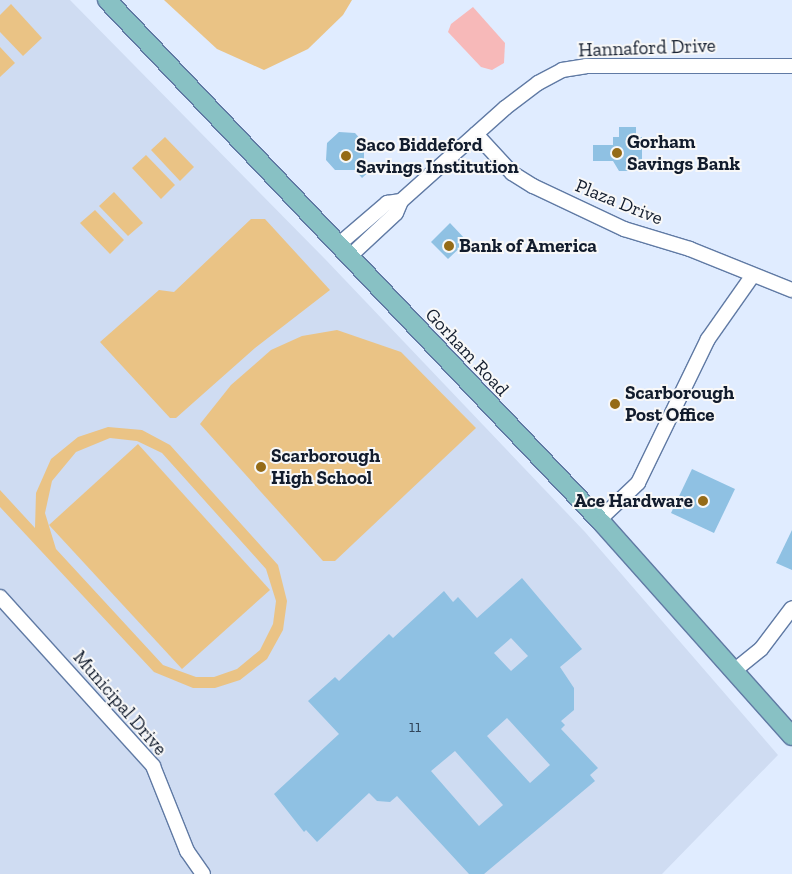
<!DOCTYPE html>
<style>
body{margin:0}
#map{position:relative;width:792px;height:874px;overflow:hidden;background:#e0ecff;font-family:"Zilla Slab",serif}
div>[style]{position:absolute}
.built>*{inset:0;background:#cfdcf2}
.green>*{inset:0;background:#eac385}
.water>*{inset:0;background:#f7b9b9}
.building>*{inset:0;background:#8fc1e3}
.roads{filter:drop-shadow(1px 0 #607aa4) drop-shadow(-1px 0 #607aa4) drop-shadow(0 1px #607aa4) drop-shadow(0 -1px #607aa4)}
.minor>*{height:14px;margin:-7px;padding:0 7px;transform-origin:7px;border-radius:7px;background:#fff}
.major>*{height:18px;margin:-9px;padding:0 9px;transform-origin:9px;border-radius:9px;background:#88c1c4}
.dots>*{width:14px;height:14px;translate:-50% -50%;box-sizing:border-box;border:2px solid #f8f8f8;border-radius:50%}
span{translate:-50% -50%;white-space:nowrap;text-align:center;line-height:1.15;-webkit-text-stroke:4px #f8f8f8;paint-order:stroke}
.number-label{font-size:16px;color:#31455a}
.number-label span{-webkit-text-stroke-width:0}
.street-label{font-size:19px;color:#121c2d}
.poi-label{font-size:19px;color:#121c2d;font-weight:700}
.left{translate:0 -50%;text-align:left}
.right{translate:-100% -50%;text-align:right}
</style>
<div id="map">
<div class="built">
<div style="clip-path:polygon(0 0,70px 0,325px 259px,585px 532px,778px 755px,662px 874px,0 874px)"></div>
</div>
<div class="green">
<div style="clip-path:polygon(164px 0,352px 0,343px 15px,308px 49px,264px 70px,217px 49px)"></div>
<div style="clip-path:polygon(11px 4px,42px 38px,23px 56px,0 32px,0 15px)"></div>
<div style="clip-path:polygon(0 47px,15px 63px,0 77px)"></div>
<div style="clip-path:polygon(165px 137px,194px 167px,180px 181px,151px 150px)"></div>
<div style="clip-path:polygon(146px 155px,175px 185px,161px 199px,132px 168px)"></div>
<div style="clip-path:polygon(114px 192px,143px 223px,128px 236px,99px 206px)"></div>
<div style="clip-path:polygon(95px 210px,124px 240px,110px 254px,80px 223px)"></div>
<div style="clip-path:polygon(251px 219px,265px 219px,330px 290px,255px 348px,176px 418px,170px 418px,100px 342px,159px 290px,174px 292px)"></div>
<div style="clip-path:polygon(337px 330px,401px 352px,476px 428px,335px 561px,323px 561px,200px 424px,231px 385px,271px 350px,302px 336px)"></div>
<div style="clip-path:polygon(evenodd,108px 427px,142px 430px,170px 445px,278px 565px,287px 601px,283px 630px,267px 659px,240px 680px,215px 688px,193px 688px,154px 672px,0 507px,0 490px,35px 528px,36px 493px,51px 459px,78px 437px,108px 427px,110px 438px,137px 441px,162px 453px,266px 569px,276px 601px,273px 624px,260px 650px,237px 669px,214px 677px,196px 677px,163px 665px,56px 549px,45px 513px,52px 481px,76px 452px,110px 438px)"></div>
<div style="clip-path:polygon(138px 444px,270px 590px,182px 669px,49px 525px)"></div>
</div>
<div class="water">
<div style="clip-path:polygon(473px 7px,505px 43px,504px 63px,492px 70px,481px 67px,448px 32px,451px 24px)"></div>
</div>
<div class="building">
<div style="clip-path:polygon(619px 127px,636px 127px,636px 137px,642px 137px,642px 166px,636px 166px,636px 171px,619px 171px,613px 161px,593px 161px,593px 145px,613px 145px,613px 137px,619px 137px)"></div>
<div style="clip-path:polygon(339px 132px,355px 133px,364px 143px,364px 161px,372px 169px,362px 178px,355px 170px,335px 170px,326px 160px,327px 143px)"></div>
<div style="clip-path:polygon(450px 223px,467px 241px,448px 259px,431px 242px)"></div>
<div style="clip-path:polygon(692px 469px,735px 489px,714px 533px,671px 513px)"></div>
<div style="clip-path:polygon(792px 530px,792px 570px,776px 563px)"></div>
<div style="clip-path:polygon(evenodd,522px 578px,582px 649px,560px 667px,574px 688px,574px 710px,561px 721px,565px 725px,561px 729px,598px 768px,590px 775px,595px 781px,484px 874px,469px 874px,397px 796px,390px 802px,377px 801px,369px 793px,317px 842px,306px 830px,304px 832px,274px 794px,339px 734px,308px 701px,335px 677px,339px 681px,389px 634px,393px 638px,444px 591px,453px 602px,458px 597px,477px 618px,522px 578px,511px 638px,528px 656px,511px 671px,494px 653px,511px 638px,522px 578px,507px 718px,550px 765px,530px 783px,487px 736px,507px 718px,522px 578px,455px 751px,503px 805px,479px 826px,431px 771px,455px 751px)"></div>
</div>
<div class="roads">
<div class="minor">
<div style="left:476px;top:134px;width:53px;rotate:47.3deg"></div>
<div style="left:512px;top:173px;width:25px;rotate:32deg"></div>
<div style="left:533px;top:186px;width:101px;rotate:25.3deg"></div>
<div style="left:624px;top:229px;width:69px;rotate:16.9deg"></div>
<div style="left:690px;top:249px;width:110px;rotate:21.9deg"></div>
<div style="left:338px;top:245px;width:65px;rotate:-40.6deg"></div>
<div style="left:387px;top:203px;width:14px;rotate:-8deg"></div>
<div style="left:349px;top:257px;width:64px;rotate:-43.1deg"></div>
<div style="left:396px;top:213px;width:13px;rotate:-67deg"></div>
<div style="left:401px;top:201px;width:140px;rotate:-41.8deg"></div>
<div style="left:505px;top:108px;width:41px;rotate:-37.1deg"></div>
<div style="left:538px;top:83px;width:27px;rotate:-28deg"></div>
<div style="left:562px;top:70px;width:24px;rotate:-9deg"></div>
<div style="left:586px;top:66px;width:206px"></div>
<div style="left:599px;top:520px;width:54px;rotate:-43.5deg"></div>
<div style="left:638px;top:483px;width:160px;rotate:-64.1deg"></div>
<div style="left:708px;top:339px;width:78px;rotate:-54.9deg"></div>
<div style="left:0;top:597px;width:228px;rotate:47.8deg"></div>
<div style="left:153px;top:766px;width:92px;rotate:68.2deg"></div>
<div style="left:187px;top:851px;width:28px;rotate:55deg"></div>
<div style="left:735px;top:670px;width:33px;rotate:-39deg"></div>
<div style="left:761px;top:649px;width:51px;rotate:-52.9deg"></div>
</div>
<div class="major">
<div style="left:107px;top:0;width:722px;rotate:46.57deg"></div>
<div style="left:603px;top:524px;width:284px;rotate:48.3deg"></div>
</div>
</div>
<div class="dots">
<div style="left:617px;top:153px;background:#956b17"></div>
<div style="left:346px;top:156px;background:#956b17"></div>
<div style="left:449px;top:246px;background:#956b17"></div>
<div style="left:615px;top:404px;background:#956b17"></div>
<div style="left:261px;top:467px;background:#956b17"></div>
<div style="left:703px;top:501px;background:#956b17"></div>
</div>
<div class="number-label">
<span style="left:415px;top:727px">11</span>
</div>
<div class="street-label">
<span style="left:647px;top:48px;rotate:-2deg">Hannaford Drive</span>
<span style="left:619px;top:202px;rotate:22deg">Plaza Drive</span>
<span style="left:467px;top:352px;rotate:47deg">Gorham Road</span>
<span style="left:120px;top:703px;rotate:49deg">Municipal Drive</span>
</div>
<div class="poi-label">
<span class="left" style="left:627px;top:153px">Gorham<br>Savings Bank</span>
<span class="left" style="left:356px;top:156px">Saco Biddeford<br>Savings Institution</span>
<span class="left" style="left:459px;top:246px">Bank of America</span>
<span class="left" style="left:625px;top:404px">Scarborough<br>Post Office</span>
<span class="left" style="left:271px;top:467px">Scarborough<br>High School</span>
<span class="right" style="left:693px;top:501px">Ace Hardware</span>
</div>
</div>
